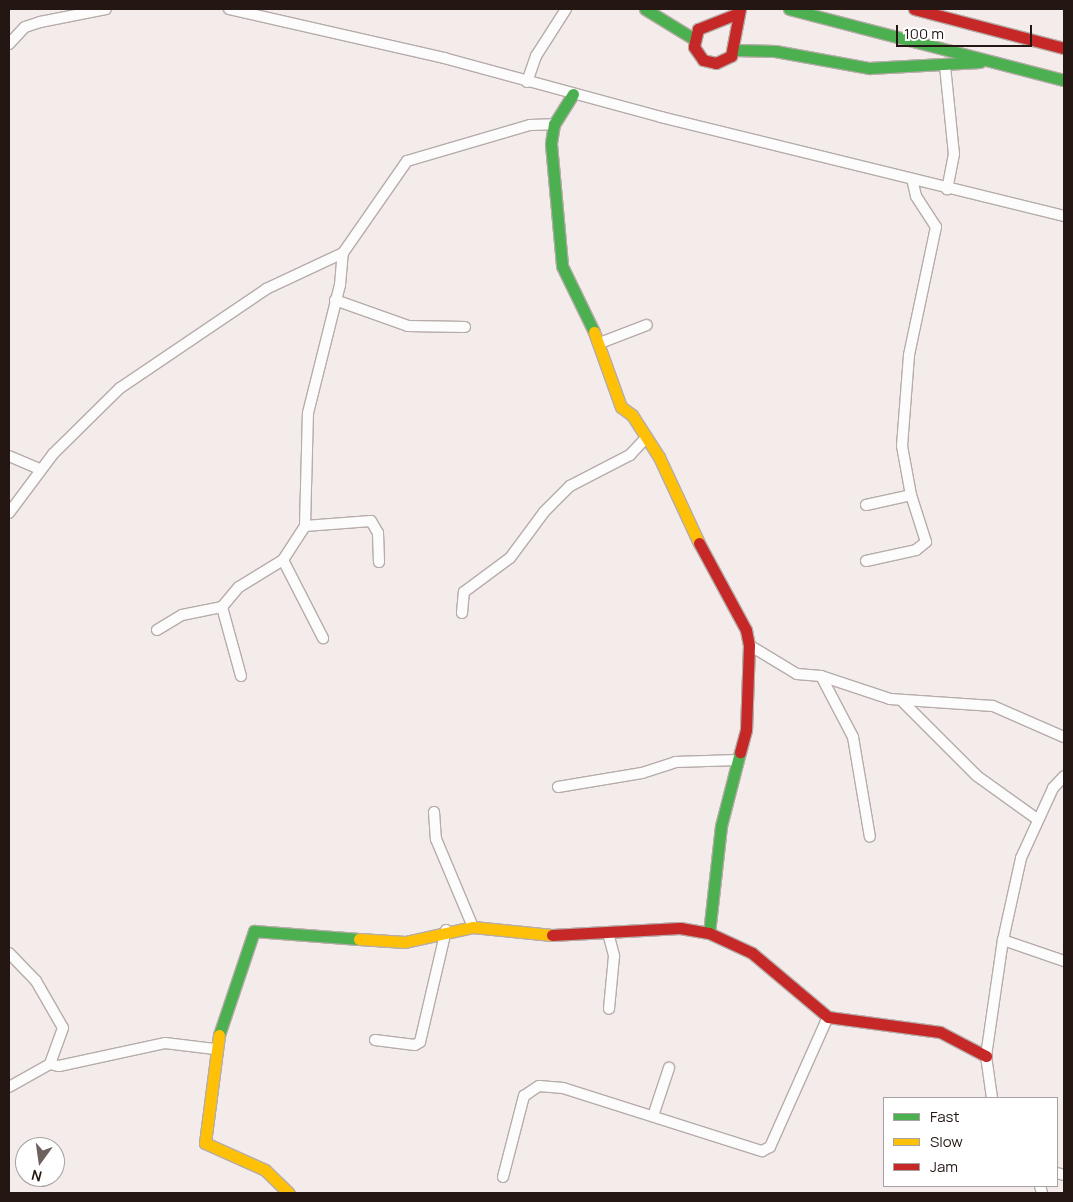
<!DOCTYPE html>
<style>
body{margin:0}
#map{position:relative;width:1073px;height:1202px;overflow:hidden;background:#f4ecea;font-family:Manrope,sans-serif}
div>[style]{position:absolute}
.roads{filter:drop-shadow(1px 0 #b6aca9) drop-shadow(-1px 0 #b6aca9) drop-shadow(0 1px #b6aca9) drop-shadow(0 -1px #b6aca9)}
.street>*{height:10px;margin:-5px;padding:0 5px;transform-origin:5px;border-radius:5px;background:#fdfcfc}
.fast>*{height:11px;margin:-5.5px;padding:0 5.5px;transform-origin:5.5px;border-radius:5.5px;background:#4caf50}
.slow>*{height:11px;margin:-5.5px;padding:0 5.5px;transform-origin:5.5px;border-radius:5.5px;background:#ffc107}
.jam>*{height:11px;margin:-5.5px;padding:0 5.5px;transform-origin:5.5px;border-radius:5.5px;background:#c62828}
span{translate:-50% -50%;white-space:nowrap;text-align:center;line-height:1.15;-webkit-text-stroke:4px #fff;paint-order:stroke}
.frame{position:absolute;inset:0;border:10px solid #241713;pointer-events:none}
.legend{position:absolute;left:883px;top:1097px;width:175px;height:90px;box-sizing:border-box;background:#fff;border:1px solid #a7a2a1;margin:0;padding:6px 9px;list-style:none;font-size:15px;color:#241713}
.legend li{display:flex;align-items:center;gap:10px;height:25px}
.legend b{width:25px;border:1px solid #a7a2a1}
.north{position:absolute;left:15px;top:1137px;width:50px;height:50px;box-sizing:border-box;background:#fff;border:1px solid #a7a2a1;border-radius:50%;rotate:194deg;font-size:14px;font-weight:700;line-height:20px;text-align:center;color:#241713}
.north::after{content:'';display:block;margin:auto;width:18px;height:22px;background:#6d625e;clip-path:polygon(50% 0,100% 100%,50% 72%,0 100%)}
.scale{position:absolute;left:896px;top:25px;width:136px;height:22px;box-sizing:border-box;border:2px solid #241713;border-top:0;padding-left:6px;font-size:15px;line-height:18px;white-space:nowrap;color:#241713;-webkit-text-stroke:4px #fff;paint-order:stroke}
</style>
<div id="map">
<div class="roads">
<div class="street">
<div style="left:229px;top:9px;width:221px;rotate:12.8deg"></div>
<div style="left:444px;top:58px;width:225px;rotate:15.2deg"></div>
<div style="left:661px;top:117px;width:415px;rotate:13.8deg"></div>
<div style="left:9px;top:44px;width:23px;rotate:-47deg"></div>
<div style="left:25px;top:27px;width:16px;rotate:-18deg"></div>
<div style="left:40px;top:22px;width:67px;rotate:-11.1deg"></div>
<div style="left:945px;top:66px;width:88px;rotate:84.2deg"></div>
<div style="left:954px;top:154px;width:36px;rotate:101deg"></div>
<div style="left:527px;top:82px;width:28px;rotate:-71deg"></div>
<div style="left:536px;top:56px;width:56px;rotate:-57.4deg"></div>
<div style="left:335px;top:300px;width:77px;rotate:19.6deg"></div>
<div style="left:408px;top:326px;width:57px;rotate:1deg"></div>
<div style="left:600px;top:343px;width:50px;rotate:-21deg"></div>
<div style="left:9px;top:456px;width:34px;rotate:23deg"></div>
<div style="left:866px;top:505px;width:46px;rotate:-12.5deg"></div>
<div style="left:9px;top:513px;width:74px;rotate:-53.3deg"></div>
<div style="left:53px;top:454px;width:94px;rotate:-44.6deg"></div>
<div style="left:120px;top:388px;width:176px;rotate:-34.1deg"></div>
<div style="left:266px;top:289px;width:85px;rotate:-25.1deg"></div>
<div style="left:343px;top:253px;width:112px;rotate:-55.2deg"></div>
<div style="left:407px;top:161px;width:128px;rotate:-16.3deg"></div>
<div style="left:530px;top:125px;width:24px;rotate:-2deg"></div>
<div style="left:305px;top:526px;width:66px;rotate:-4.3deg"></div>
<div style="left:371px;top:521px;width:14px;rotate:60deg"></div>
<div style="left:378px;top:533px;width:29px;rotate:88deg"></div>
<div style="left:283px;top:560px;width:88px;rotate:62.9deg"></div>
<div style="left:866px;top:561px;width:51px;rotate:-12.4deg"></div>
<div style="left:916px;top:550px;width:13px;rotate:-39deg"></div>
<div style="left:926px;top:542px;width:49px;rotate:-107.7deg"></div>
<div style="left:911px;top:495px;width:50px;rotate:-100.4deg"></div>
<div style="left:902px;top:446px;width:91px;rotate:-85.6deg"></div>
<div style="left:909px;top:355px;width:131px;rotate:-78.1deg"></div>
<div style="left:936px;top:227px;width:37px;rotate:-123deg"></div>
<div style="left:916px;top:196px;width:17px;rotate:-103deg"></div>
<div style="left:462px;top:613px;width:21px;rotate:-85deg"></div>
<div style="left:464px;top:592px;width:57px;rotate:-36.5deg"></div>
<div style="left:510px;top:558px;width:57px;rotate:-53.5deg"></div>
<div style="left:544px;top:512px;width:37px;rotate:-45deg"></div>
<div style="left:570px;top:486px;width:68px;rotate:-27.3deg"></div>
<div style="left:630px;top:455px;width:22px;rotate:-47deg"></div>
<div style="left:157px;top:630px;width:29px;rotate:-31deg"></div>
<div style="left:182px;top:615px;width:41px;rotate:-11.3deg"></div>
<div style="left:749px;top:645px;width:56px;rotate:31.1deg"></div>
<div style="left:797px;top:674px;width:24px;rotate:5deg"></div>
<div style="left:821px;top:676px;width:73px;rotate:18.4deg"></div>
<div style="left:890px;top:699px;width:103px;rotate:3.9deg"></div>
<div style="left:993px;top:706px;width:77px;rotate:23.6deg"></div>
<div style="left:241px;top:676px;width:72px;rotate:-105.4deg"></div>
<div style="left:222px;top:607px;width:26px;rotate:-50deg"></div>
<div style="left:239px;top:587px;width:52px;rotate:-31.5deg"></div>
<div style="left:283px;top:560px;width:40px;rotate:-57.1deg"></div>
<div style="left:305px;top:526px;width:113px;rotate:-88.5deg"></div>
<div style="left:308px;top:413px;width:132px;rotate:-76deg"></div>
<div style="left:340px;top:285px;width:32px;rotate:-85deg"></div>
<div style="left:821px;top:676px;width:69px;rotate:62.3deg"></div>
<div style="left:853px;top:737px;width:101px;rotate:80.4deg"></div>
<div style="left:901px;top:700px;width:107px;rotate:45deg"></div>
<div style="left:977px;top:776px;width:74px;rotate:35.6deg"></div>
<div style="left:558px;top:787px;width:85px;rotate:-9.5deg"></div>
<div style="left:642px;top:773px;width:35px;rotate:-18deg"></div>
<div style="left:675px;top:762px;width:63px;rotate:-1.8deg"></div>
<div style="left:434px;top:812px;width:27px;rotate:86deg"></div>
<div style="left:436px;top:839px;width:95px;rotate:67.2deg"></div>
<div style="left:608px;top:933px;width:24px;rotate:75deg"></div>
<div style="left:614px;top:956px;width:53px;rotate:95.4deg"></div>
<div style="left:1003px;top:940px;width:65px;rotate:19deg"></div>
<div style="left:9px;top:953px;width:39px;rotate:46deg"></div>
<div style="left:36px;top:981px;width:54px;rotate:60.1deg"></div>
<div style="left:63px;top:1028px;width:38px;rotate:110deg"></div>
<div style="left:50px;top:1064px;width:47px;rotate:150.7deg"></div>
<div style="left:375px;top:1040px;width:40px;rotate:7.1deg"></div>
<div style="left:415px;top:1045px;width:6px;rotate:-31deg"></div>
<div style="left:420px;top:1042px;width:115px;rotate:-76.9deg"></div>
<div style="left:50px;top:1064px;width:9px;rotate:13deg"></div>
<div style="left:59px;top:1066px;width:108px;rotate:-12.2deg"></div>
<div style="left:165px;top:1043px;width:50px;rotate:6.8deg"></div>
<div style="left:992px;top:1098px;width:42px;rotate:-98.1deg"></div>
<div style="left:986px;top:1056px;width:117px;rotate:-81.7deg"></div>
<div style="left:1003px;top:940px;width:84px;rotate:-77.6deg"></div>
<div style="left:1021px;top:858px;width:77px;rotate:-65.4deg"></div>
<div style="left:1053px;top:788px;width:16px;rotate:-47deg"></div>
<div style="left:653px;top:1116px;width:51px;rotate:-71.6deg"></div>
<div style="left:1057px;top:1173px;width:7px;rotate:16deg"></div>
<div style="left:503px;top:1177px;width:84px;rotate:-75.5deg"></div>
<div style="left:524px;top:1096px;width:18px;rotate:-34deg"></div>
<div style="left:539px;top:1086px;width:24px;rotate:5deg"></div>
<div style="left:563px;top:1088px;width:209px;rotate:17.6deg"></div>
<div style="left:762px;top:1151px;width:9px;rotate:-27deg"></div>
<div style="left:770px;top:1147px;width:142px;rotate:-66deg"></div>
<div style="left:1040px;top:1186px;width:7px;rotate:74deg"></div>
</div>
<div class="fast">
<div style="left:645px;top:9px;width:57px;rotate:31.5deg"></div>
<div style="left:789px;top:9px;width:284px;rotate:14.5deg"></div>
<div style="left:735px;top:50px;width:40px;rotate:1.4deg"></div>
<div style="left:775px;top:51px;width:96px;rotate:10.3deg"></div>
<div style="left:869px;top:68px;width:111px;rotate:-3.1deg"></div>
<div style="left:573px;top:94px;width:36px;rotate:122deg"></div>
<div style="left:554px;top:124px;width:20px;rotate:99deg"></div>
<div style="left:551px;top:144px;width:122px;rotate:84.8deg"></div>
<div style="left:562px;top:266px;width:73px;rotate:64.1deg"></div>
<div style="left:709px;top:933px;width:108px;rotate:-83.6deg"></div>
<div style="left:721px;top:826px;width:76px;rotate:-75.6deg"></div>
<div style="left:219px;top:1035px;width:110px;rotate:-71.4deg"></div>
<div style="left:254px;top:931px;width:105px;rotate:4.4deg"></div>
</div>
<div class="slow">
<div style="left:594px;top:332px;width:80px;rotate:70.2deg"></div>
<div style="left:621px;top:407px;width:14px;rotate:36deg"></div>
<div style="left:632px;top:415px;width:50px;rotate:57.3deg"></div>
<div style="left:659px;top:457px;width:95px;rotate:65.1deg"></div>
<div style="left:359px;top:939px;width:46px;rotate:3.7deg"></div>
<div style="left:405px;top:942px;width:70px;rotate:-12.4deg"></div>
<div style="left:473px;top:927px;width:79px;rotate:5.8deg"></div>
<div style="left:219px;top:1035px;width:109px;rotate:97.4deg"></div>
<div style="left:205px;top:1143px;width:66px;rotate:24.2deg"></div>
<div style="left:265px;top:1170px;width:33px;rotate:44deg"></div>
</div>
<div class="jam">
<div style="left:914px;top:9px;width:155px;rotate:14.6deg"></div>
<div style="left:736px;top:14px;width:41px;rotate:158.5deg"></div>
<div style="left:698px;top:29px;width:18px;rotate:103deg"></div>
<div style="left:694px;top:47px;width:16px;rotate:55deg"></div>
<div style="left:703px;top:60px;width:13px;rotate:13deg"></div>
<div style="left:716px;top:63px;width:17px;rotate:-25deg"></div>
<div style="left:731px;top:56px;width:48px;rotate:-79.2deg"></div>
<div style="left:699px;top:543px;width:99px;rotate:61.6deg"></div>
<div style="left:746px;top:630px;width:15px;rotate:79deg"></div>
<div style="left:749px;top:645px;width:85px;rotate:92deg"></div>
<div style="left:746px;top:730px;width:23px;rotate:105deg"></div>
<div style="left:552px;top:935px;width:128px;rotate:-3.1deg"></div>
<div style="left:680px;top:928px;width:29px;rotate:10deg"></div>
<div style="left:709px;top:933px;width:47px;rotate:24.9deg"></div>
<div style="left:752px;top:953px;width:99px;rotate:40.1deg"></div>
<div style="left:828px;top:1017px;width:113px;rotate:7.6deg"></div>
<div style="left:940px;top:1032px;width:52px;rotate:27.6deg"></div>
</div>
</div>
<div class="frame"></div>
<ul class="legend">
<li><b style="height:6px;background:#4caf50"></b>Fast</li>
<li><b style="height:6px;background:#ffc107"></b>Slow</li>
<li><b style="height:6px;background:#c62828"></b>Jam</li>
</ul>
<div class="north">N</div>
<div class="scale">100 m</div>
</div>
